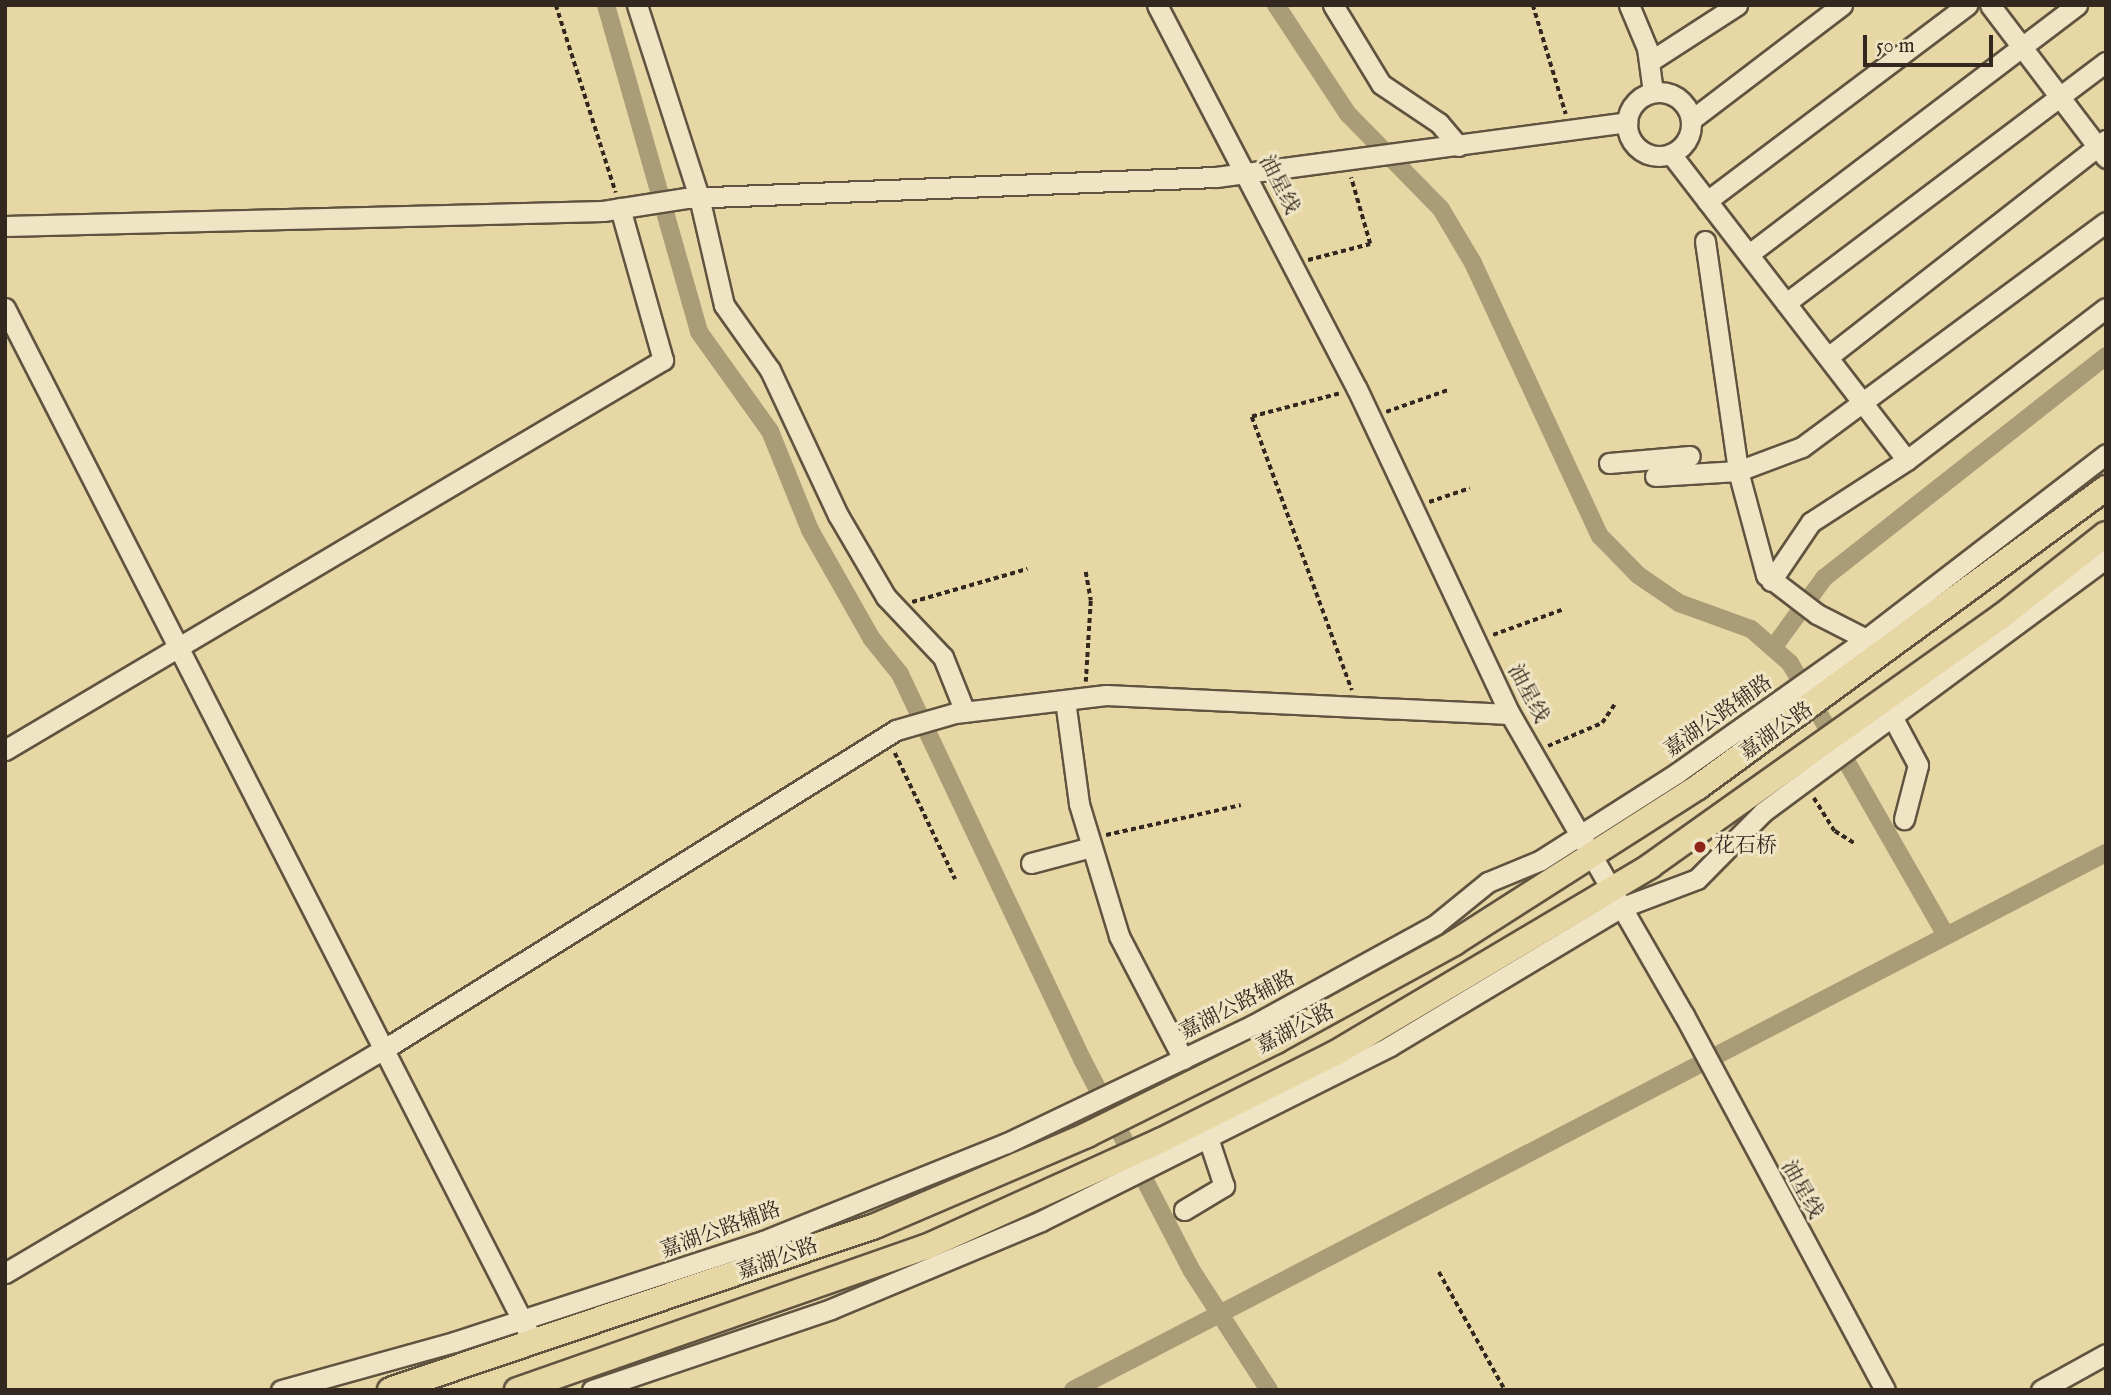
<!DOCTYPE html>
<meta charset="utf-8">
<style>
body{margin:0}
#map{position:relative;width:2111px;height:1395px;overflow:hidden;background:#e7d7a5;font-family:"IM FELL English","Noto Serif SC",serif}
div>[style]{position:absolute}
.canal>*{height:18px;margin:-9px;padding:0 9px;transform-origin:9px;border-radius:9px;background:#aa9c77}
.path>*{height:3.5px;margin-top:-1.75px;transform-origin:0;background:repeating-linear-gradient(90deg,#33281f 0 5px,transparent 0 8.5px)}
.roads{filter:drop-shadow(2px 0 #605440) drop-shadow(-2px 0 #605440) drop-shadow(0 2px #605440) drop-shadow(0 -2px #605440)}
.minor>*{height:19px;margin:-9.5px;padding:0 9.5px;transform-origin:9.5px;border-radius:9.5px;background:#efe5c4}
.minor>.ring{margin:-9.5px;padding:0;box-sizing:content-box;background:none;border:19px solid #efe5c4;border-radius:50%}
.major>*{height:24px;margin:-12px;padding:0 12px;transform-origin:12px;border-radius:12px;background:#e7d7a5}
.dots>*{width:19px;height:19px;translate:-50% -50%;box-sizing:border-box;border:4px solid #efe5c4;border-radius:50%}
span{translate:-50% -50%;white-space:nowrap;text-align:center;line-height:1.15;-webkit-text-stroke:6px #efe5c4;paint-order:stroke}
.street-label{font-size:21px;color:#33281f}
.poi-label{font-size:21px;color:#33281f}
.left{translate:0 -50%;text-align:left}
.frame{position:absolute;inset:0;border:7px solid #33281f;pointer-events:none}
.scale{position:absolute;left:1863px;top:35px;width:130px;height:32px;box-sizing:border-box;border:4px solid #33281f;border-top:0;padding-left:9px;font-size:21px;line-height:24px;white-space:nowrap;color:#33281f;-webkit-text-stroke:5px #efe5c4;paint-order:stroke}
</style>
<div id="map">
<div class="canal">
<div style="left:606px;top:5px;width:340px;rotate:74.1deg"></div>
<div style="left:699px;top:332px;width:122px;rotate:54.4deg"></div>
<div style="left:770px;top:431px;width:107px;rotate:68deg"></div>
<div style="left:810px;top:530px;width:125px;rotate:60.4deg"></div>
<div style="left:872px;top:639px;width:45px;rotate:51.3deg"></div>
<div style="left:900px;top:674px;width:426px;rotate:64.7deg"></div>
<div style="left:1082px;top:1059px;width:239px;rotate:62.6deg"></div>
<div style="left:1192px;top:1271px;width:142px;rotate:57.1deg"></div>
<div style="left:1276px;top:5px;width:131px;rotate:56.6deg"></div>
<div style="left:1348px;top:114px;width:133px;rotate:45.6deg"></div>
<div style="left:1441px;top:209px;width:63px;rotate:59.3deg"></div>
<div style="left:1473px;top:263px;width:301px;rotate:65.1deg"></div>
<div style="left:1600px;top:536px;width:54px;rotate:45.7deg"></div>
<div style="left:1638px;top:575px;width:50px;rotate:34.3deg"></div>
<div style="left:1679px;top:603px;width:77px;rotate:19.9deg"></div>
<div style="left:1751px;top:629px;width:52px;rotate:41.1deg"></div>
<div style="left:1790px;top:663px;width:314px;rotate:60.2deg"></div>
<div style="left:1773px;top:648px;width:87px;rotate:-53.9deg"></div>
<div style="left:1824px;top:578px;width:359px;rotate:-38.2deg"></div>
<div style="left:1073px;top:1390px;width:1164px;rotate:-27.47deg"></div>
</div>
<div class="path">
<div style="left:556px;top:5px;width:197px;rotate:72.3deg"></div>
<div style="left:1533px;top:5px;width:114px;rotate:73.2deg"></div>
<div style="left:1308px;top:260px;width:64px;rotate:-14.5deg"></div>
<div style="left:1370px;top:244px;width:69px;rotate:-106.1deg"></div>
<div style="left:1339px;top:394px;width:90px;rotate:165.2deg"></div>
<div style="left:1252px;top:417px;width:291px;rotate:69.9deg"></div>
<div style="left:1386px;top:412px;width:66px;rotate:-19.5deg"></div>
<div style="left:1429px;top:502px;width:43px;rotate:-18.9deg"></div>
<div style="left:1086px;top:572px;width:29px;rotate:80deg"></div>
<div style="left:1091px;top:601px;width:81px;rotate:93.5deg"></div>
<div style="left:912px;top:602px;width:120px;rotate:-16deg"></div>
<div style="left:1493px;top:635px;width:76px;rotate:-20.1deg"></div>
<div style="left:1548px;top:746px;width:59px;rotate:-23.1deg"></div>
<div style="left:1602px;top:723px;width:22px;rotate:-56deg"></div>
<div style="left:895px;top:753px;width:140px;rotate:64.5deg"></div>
<div style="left:1814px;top:798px;width:39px;rotate:58deg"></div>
<div style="left:1835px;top:831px;width:25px;rotate:32deg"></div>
<div style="left:1106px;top:835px;width:138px;rotate:-12.5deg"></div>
<div style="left:1439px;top:1272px;width:135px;rotate:60.8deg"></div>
</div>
<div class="roads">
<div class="minor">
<div style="left:637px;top:5px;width:202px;rotate:72.1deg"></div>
<div style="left:699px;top:197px;width:111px;rotate:77deg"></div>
<div style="left:724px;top:305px;width:80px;rotate:54.7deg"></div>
<div style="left:770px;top:370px;width:160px;rotate:64.9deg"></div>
<div style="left:838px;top:515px;width:95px;rotate:59.7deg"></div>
<div style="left:886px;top:597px;width:83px;rotate:46.5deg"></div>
<div style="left:943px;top:657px;width:59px;rotate:68.2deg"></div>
<div style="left:1157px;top:5px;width:433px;rotate:62.5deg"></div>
<div style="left:1357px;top:389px;width:359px;rotate:64.8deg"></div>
<div style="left:1510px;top:714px;width:348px;rotate:60deg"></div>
<div style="left:1684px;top:1015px;width:425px;rotate:61.8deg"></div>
<div style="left:1333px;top:5px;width:92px;rotate:58.7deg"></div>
<div style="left:1381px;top:84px;width:70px;rotate:33.9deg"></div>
<div style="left:1439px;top:123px;width:30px;rotate:50deg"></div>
<div style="left:1629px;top:5px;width:47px;rotate:67.3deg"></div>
<div style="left:1647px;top:48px;width:44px;rotate:82.2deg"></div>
<div style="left:1990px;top:5px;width:192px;rotate:52.8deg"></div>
<div style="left:1649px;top:62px;width:105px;rotate:-32.9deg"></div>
<div class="ring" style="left:1627px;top:92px;width:45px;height:45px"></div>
<div style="left:1691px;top:120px;width:190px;rotate:-37.3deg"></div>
<div style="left:1671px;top:154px;width:386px;rotate:52.4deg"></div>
<div style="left:1707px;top:201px;width:326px;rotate:-37deg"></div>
<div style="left:5px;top:226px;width:598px;rotate:-1.44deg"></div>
<div style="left:603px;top:211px;width:84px;rotate:-8.9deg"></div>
<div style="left:686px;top:198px;width:530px;rotate:-2.27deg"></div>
<div style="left:1216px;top:177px;width:415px;rotate:-7.6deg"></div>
<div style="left:1705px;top:241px;width:232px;rotate:81.8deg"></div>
<div style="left:1738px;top:471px;width:108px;rotate:74.9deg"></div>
<div style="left:1766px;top:575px;width:64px;rotate:37.4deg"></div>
<div style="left:1817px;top:614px;width:55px;rotate:27deg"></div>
<div style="left:1749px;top:254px;width:412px;rotate:-37.2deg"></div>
<div style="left:1786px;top:303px;width:401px;rotate:-37deg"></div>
<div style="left:5px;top:308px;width:1150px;rotate:62.94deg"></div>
<div style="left:1828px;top:357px;width:353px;rotate:-38deg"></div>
<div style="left:1609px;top:463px;width:81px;rotate:-4.9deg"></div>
<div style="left:1655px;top:476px;width:83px;rotate:-3.4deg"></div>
<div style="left:1738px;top:471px;width:68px;rotate:-20.6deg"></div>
<div style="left:1802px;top:447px;width:378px;rotate:-36.5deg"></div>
<div style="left:1771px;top:581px;width:71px;rotate:-55.9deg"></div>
<div style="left:1811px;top:522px;width:114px;rotate:-32.9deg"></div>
<div style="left:1907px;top:460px;width:250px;rotate:-37.4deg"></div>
<div style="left:1065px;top:700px;width:105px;rotate:82.3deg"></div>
<div style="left:1079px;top:804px;width:138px;rotate:73.1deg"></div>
<div style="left:1119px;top:936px;width:139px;rotate:62.5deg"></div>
<div style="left:1894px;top:720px;width:51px;rotate:61.9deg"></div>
<div style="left:1918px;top:765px;width:56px;rotate:104.5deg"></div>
<div style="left:5px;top:750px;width:765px;rotate:-30.66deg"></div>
<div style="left:663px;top:360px;width:158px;rotate:-105.8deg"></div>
<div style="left:1031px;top:863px;width:62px;rotate:-14.9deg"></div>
<div style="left:1184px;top:1210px;width:47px;rotate:-31deg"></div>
<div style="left:1224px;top:1186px;width:51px;rotate:-108.4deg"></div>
<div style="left:5px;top:1273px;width:442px;rotate:-30.6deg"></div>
<div style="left:386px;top:1048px;width:601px;rotate:-31.94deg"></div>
<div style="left:896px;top:730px;width:61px;rotate:-16.1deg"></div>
<div style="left:955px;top:713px;width:152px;rotate:-6.8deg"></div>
<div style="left:1106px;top:695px;width:404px;rotate:2.7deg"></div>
<div style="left:281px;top:1390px;width:180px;rotate:-15.5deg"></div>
<div style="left:454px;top:1342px;width:325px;rotate:-18.1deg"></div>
<div style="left:763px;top:1241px;width:263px;rotate:-21.9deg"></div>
<div style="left:1007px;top:1143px;width:273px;rotate:-25.6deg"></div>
<div style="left:1253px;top:1025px;width:208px;rotate:-28.8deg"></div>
<div style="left:1435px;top:925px;width:68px;rotate:-39.1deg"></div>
<div style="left:1488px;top:882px;width:57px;rotate:-22.5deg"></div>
<div style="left:1541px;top:860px;width:161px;rotate:-32.6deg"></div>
<div style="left:1677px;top:773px;width:232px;rotate:-35.3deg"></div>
<div style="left:1866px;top:639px;width:303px;rotate:-37.6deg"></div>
<div style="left:592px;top:1390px;width:252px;rotate:-18.7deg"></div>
<div style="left:831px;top:1309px;width:228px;rotate:-22.7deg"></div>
<div style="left:1041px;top:1221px;width:390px;rotate:-26.6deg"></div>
<div style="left:1390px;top:1046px;width:268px;rotate:-31deg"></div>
<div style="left:1620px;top:908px;width:82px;rotate:-20.6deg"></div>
<div style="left:1697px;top:879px;width:94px;rotate:-45.4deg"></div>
<div style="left:1763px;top:812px;width:427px;rotate:-36.5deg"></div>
<div style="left:2041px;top:1390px;width:74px;rotate:-29deg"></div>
</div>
<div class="major">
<div style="left:390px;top:1390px;width:512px;rotate:-18.68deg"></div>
<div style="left:875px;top:1226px;width:231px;rotate:-23.2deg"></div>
<div style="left:1087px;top:1135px;width:211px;rotate:-26.4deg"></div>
<div style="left:1276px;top:1041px;width:203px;rotate:-28.8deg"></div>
<div style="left:1454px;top:943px;width:290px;rotate:-32.6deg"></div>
<div style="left:1698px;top:787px;width:506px;rotate:-36.24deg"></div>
<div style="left:517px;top:1390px;width:433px;rotate:-19.3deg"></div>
<div style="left:926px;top:1247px;width:257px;rotate:-24.4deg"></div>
<div style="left:1160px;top:1141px;width:195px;rotate:-26.6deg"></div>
<div style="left:1334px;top:1054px;width:368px;rotate:-30.7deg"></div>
<div style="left:1650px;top:866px;width:432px;rotate:-35.4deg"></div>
<div style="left:2002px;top:616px;width:132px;rotate:-38.3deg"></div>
</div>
</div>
<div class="dots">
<div style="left:1700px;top:847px;background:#8f2418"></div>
</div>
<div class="street-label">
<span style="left:1278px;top:185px;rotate:63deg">油星线</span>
<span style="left:1527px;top:694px;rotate:62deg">油星线</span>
<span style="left:1719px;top:717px;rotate:-35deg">嘉湖公路辅路</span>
<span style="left:1777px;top:732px;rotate:-35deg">嘉湖公路</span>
<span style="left:1238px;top:1006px;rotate:-27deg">嘉湖公路辅路</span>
<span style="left:1296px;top:1030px;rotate:-27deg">嘉湖公路</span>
<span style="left:1801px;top:1190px;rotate:61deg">油星线</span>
<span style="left:721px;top:1231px;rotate:-20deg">嘉湖公路辅路</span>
<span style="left:778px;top:1260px;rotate:-20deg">嘉湖公路</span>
</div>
<div class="poi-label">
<span class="left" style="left:1714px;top:847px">花石桥</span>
</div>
<div class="frame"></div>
<div class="scale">50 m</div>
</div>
